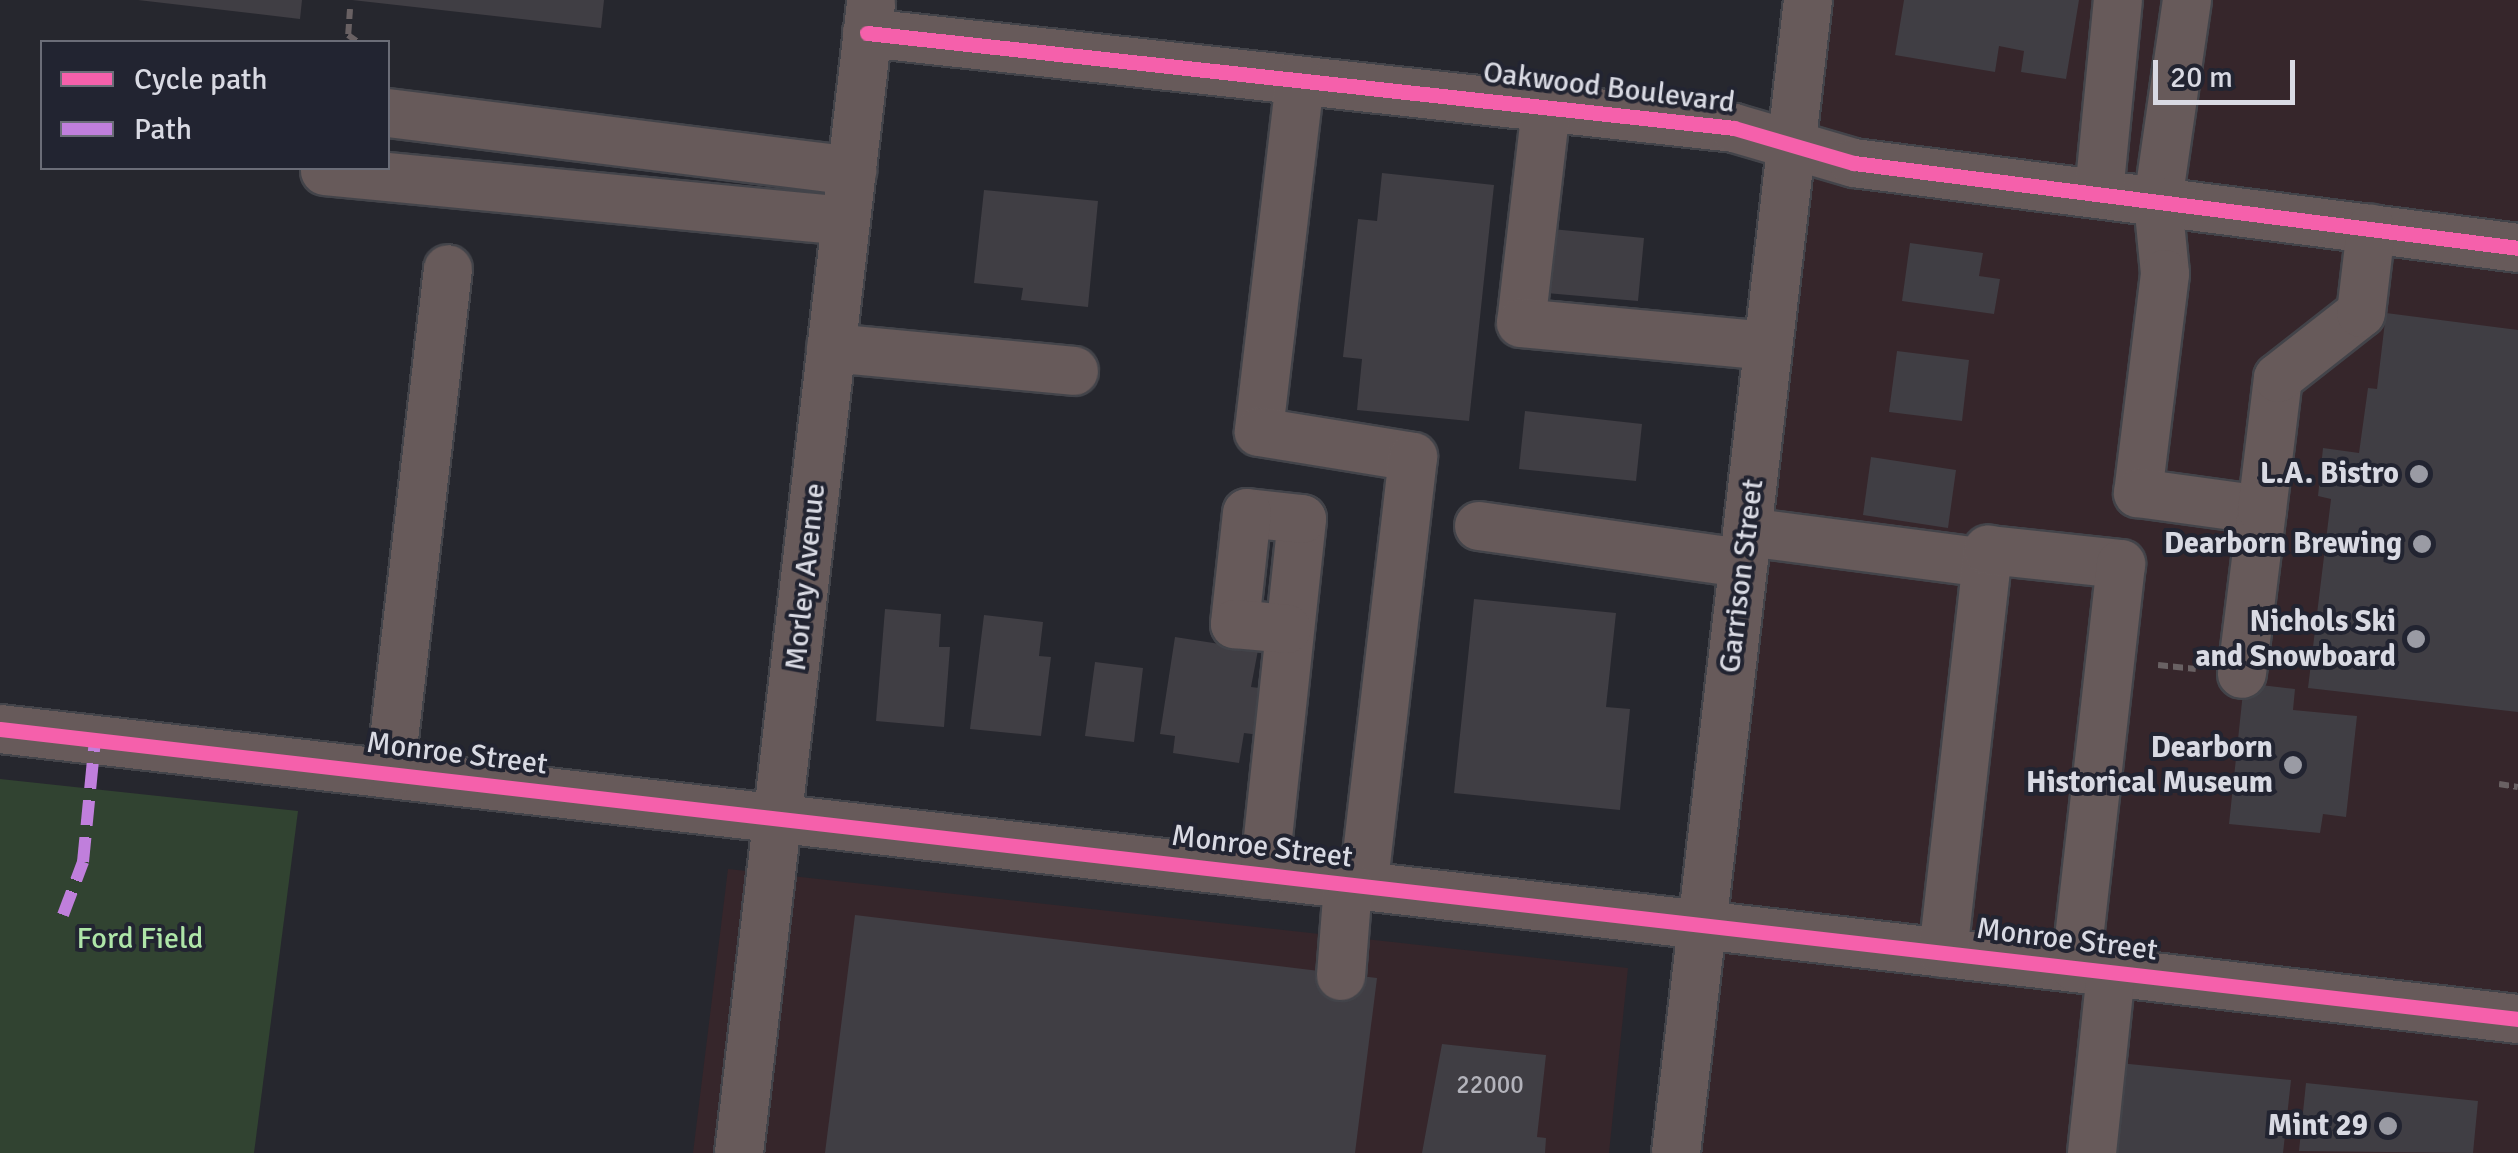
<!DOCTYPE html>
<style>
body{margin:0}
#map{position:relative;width:2518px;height:1153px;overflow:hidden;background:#26272e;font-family:Signika,sans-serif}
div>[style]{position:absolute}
.commercial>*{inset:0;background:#36262b}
.green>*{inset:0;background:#314331}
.building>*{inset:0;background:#403e44}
.path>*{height:6px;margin-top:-3px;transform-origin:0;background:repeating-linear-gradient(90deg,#696163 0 10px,transparent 0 15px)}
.roads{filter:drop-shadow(2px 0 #43444a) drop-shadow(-2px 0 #43444a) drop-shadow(0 2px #43444a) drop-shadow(0 -2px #43444a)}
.minor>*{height:48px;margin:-24px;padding:0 24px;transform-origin:24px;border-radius:24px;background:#675a5a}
.quiet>*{height:12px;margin-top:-6px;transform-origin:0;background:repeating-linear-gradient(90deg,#c07fdc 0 25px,transparent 0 37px)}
.cycleway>*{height:15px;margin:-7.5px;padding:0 7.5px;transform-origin:7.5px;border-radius:7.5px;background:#f560ab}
.dots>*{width:28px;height:28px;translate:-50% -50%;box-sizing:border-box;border:5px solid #222431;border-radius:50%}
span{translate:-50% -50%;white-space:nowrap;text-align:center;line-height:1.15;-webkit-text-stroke:8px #222431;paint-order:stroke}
.number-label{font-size:25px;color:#b3b3bb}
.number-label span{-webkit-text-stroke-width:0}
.street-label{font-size:30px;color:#d9dae3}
.poi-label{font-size:30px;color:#d9dae3;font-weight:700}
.right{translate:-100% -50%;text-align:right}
.park-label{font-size:30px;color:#aee5a8}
.legend{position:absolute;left:40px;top:40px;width:350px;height:130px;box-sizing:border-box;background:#222431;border:2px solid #6b6d78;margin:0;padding:12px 18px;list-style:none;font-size:30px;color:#d9dae3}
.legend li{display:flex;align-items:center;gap:20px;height:50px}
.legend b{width:50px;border:2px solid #6b6d78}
.scale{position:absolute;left:2153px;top:60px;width:142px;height:45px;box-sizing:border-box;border:5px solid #d9dae3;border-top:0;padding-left:12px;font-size:30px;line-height:35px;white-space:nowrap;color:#d9dae3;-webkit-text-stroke:8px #222431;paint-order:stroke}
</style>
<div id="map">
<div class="commercial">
<div style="clip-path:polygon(1808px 0,2518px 0,2518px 1153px,1676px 1153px)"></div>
<div style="clip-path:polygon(728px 869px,1628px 968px,1609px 1153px,693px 1153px)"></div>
</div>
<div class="green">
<div style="clip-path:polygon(0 779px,298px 811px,254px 1153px,0 1153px)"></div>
</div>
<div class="building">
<div style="clip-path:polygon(138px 0,302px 0,300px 19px)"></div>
<div style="clip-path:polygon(352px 0,604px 0,601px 28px)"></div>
<div style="clip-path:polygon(1904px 0,2079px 0,2066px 79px,2021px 72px,2024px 51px,1999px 46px,1995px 72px,1895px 55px)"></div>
<div style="clip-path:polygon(1382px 173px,1494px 185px,1469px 421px,1357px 410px,1362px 359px,1343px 357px,1358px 219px,1377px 221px)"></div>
<div style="clip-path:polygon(984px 190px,1098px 201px,1088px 307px,1021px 300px,1023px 288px,974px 283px)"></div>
<div style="clip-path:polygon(1552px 229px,1644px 238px,1638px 301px,1546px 293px)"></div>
<div style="clip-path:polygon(1910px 243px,1983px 253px,1979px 276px,2000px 279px,1994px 314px,1902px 301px)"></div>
<div style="clip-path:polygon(2386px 313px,2518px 330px,2518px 712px,2308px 688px,2331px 499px,2318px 496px,2323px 448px,2359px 453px,2368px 388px,2377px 389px)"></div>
<div style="clip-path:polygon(1897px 351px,1969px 360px,1962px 421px,1889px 412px)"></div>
<div style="clip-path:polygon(1525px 411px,1642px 424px,1636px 481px,1519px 469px)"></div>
<div style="clip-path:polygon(1871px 457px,1956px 470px,1948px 528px,1863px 515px)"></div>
<div style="clip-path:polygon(1474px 599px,1616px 613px,1606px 707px,1630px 709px,1620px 810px,1454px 793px)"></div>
<div style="clip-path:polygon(885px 609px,941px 614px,939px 647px,950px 647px,944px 727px,876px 721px)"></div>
<div style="clip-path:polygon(984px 615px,1043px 622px,1039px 656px,1051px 657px,1041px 736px,970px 729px)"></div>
<div style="clip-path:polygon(1175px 637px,1258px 650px,1251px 687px,1268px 689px,1260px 735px,1244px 733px,1239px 763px,1173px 753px,1175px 736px,1160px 734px)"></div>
<div style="clip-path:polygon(1095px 662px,1143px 668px,1134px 742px,1085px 736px)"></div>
<div style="clip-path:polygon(2244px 683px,2295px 689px,2293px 710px,2357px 716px,2346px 817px,2323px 814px,2320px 833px,2229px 824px)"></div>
<div style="clip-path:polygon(855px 915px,1377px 978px,1355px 1153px,825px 1153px)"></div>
<div style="clip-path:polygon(1442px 1044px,1546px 1055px,1537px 1137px,1546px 1138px,1545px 1153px,1422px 1153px)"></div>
<div style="clip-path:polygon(2119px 1063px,2291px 1080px,2283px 1153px,2111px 1153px)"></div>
<div style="clip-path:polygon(2306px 1083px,2478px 1101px,2473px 1153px,2299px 1151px)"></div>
</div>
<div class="path">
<div style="left:350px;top:9px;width:26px;rotate:94deg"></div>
<div style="left:348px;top:35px;width:12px;rotate:35deg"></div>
<div style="left:2158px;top:665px;width:38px;rotate:6deg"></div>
<div style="left:2499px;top:784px;width:19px;rotate:9deg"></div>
</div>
<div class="roads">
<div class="minor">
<div style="left:2187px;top:0;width:204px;rotate:98.2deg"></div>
<div style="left:2158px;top:202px;width:72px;rotate:84.4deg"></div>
<div style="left:2165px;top:274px;width:221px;rotate:97deg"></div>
<div style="left:2138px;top:493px;width:125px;rotate:7.8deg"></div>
<div style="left:2262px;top:510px;width:165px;rotate:97deg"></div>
<div style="left:867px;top:33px;width:872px;rotate:6.25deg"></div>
<div style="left:1734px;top:128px;width:125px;rotate:16.3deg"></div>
<div style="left:1854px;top:163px;width:669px;rotate:7.29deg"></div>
<div style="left:1300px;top:81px;width:353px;rotate:96.7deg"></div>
<div style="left:1259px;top:432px;width:156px;rotate:9.2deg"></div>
<div style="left:1413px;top:457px;width:432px;rotate:96.6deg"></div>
<div style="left:1546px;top:108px;width:216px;rotate:96.6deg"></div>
<div style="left:1521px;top:323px;width:248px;rotate:5.3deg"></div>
<div style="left:388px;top:113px;width:468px;rotate:7.1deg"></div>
<div style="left:325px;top:171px;width:523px;rotate:5.48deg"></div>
<div style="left:2099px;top:193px;width:194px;rotate:-84.4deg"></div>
<div style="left:831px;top:348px;width:244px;rotate:5.4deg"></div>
<div style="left:2262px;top:510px;width:133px;rotate:-83.1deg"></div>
<div style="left:2278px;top:378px;width:105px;rotate:-38.1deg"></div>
<div style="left:2361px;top:313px;width:85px;rotate:-83.2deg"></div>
<div style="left:1479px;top:526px;width:267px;rotate:8deg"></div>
<div style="left:1747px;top:532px;width:241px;rotate:7.4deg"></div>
<div style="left:0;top:729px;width:2535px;rotate:6.57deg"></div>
<div style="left:390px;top:774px;width:508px;rotate:-83.45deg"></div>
<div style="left:1264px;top:875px;width:358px;rotate:-83.9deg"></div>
<div style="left:1302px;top:519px;width:55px;rotate:-173.8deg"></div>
<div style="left:1247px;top:513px;width:112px;rotate:96.2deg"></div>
<div style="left:1235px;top:624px;width:52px;rotate:5.5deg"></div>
<div style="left:1943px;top:953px;width:406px;rotate:-83.6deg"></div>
<div style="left:1988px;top:550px;width:134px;rotate:6deg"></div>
<div style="left:2121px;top:564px;width:406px;rotate:96.4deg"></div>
<div style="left:1341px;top:976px;width:91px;rotate:-85.6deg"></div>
<div style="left:739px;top:1153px;width:1158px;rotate:-83.45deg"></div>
<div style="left:1676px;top:1153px;width:1161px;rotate:-83.47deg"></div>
<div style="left:2092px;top:1153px;width:182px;rotate:-84deg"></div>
</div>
</div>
<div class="quiet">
<div style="left:63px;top:915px;width:57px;rotate:-69.3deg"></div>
<div style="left:83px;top:862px;width:123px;rotate:-84.4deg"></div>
</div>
<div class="cycleway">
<div style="left:867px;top:33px;width:872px;rotate:6.25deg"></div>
<div style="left:1734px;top:128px;width:125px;rotate:16.3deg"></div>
<div style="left:1854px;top:163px;width:669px;rotate:7.29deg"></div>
<div style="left:0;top:729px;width:2535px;rotate:6.57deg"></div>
</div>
<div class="dots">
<div style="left:2419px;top:474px;background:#9a9ba4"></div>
<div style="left:2422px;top:544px;background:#9a9ba4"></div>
<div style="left:2416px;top:639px;background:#9a9ba4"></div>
<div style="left:2293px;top:765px;background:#9a9ba4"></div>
<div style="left:2388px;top:1126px;background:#9a9ba4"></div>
</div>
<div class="number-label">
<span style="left:1490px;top:1085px">22000</span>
</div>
<div class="street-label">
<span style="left:1609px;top:88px;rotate:7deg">Oakwood Boulevard</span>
<span style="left:1742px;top:576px;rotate:-83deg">Garrison Street</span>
<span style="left:806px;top:577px;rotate:-84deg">Morley Avenue</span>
<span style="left:457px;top:754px;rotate:7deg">Monroe Street</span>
<span style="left:1262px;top:847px;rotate:7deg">Monroe Street</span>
<span style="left:2067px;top:940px;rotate:7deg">Monroe Street</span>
</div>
<div class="poi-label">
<span class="right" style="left:2399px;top:474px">L.A. Bistro</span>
<span class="right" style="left:2402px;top:544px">Dearborn Brewing</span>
<span class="right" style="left:2396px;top:639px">Nichols Ski<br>and Snowboard</span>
<span class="right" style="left:2273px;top:765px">Dearborn<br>Historical Museum</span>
<span class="right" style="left:2368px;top:1126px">Mint 29</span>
</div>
<div class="park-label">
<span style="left:140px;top:939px">Ford Field</span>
</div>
<ul class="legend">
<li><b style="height:12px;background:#f560ab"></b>Cycle path</li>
<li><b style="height:12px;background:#c07fdc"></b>Path</li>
</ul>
<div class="scale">20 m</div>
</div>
